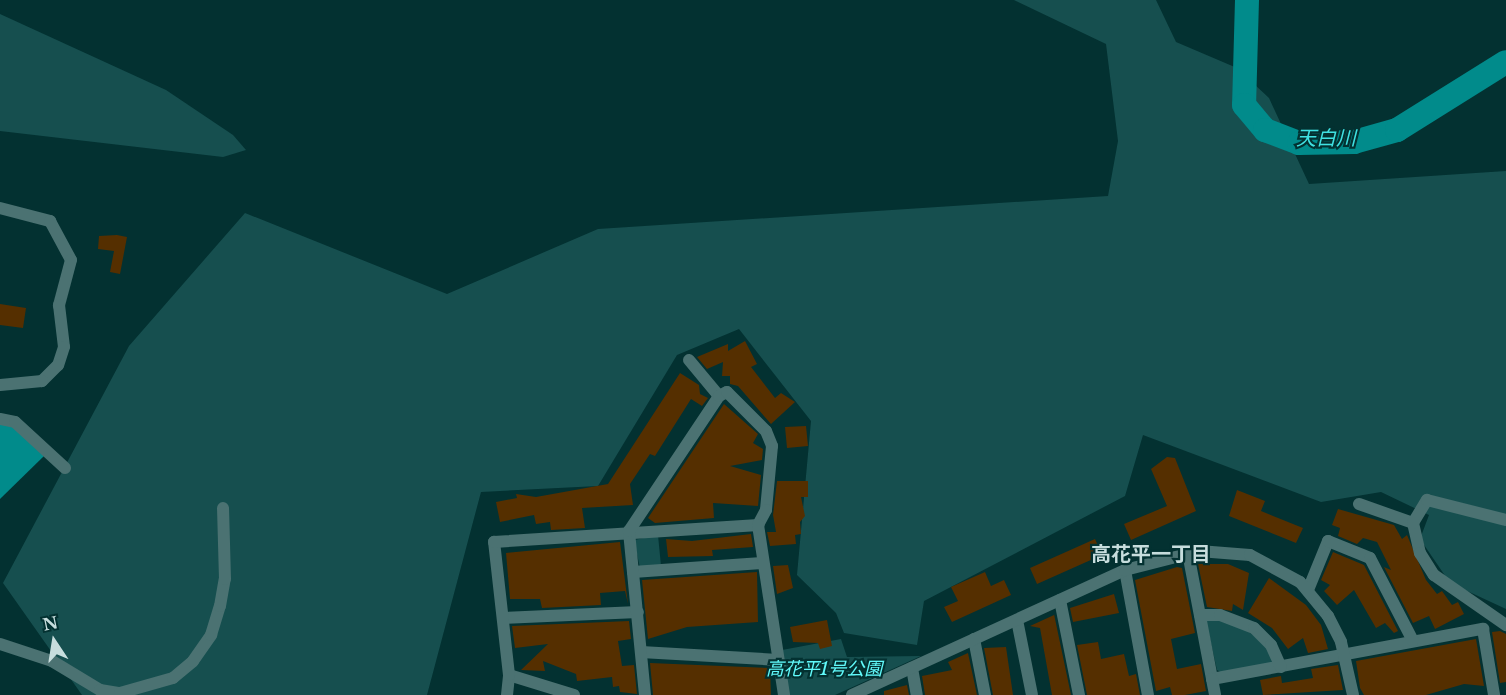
<!DOCTYPE html>
<meta charset="utf-8">
<style>
body{margin:0}
#map{position:relative;width:1506px;height:695px;overflow:hidden;background:#033131;font-family:"Libre Baskerville","Noto Sans JP",serif}
div>[style]{position:absolute}
.green>*{inset:0;background:#164f4f}
.water>*{inset:0;background:#018b8b}
.river>*{height:24px;margin:-12px;padding:0 12px;transform-origin:12px;border-radius:12px;background:#018b8b}
.building>*{inset:0;background:#552f00}
.minor>*{height:12px;margin:-6px;padding:0 6px;transform-origin:6px;border-radius:6px;background:#4b7272}
span{translate:-50% -50%;white-space:nowrap;text-align:center;line-height:1.15;-webkit-text-stroke:4.5px #033131;paint-order:stroke}
.park-label{font-size:18px;color:#61fafb;font-style:italic}
.water-label{font-size:20px;color:#40e1e2;font-style:italic}
.neighbourhood-label{font-size:20px;color:#c7dddd;font-weight:700}
.north{position:absolute;left:24px;top:611px;width:60px;height:60px;-webkit-text-stroke:4px #033131;paint-order:stroke;rotate:348deg;font-size:16px;font-weight:700;line-height:24px;text-align:center;color:#c7dddd}
.north::after{content:'';display:block;margin:auto;width:21px;height:27px;background:#c7dddd;clip-path:polygon(50% 0,100% 100%,50% 72%,0 100%)}
</style>
<div id="map">
<div class="green">
<div style="clip-path:polygon(1014px 0,1156px 0,1176px 42px,1237px 68px,1269px 98px,1309px 184px,1506px 171px,1506px 609px,1450px 583px,1420px 539px,1429px 515px,1381px 492px,1321px 502px,1143px 435px,1125px 496px,924px 601px,917px 645px,844px 633px,836px 613px,797px 575px,811px 421px,739px 329px,677px 355px,598px 486px,481px 492px,427px 695px,82px 695px,3px 583px,129px 346px,245px 213px,447px 294px,598px 229px,1108px 196px,1118px 141px,1106px 44px)"></div>
<div style="clip-path:polygon(0 14px,166px 90px,233px 135px,246px 150px,223px 157px,0 131px)"></div>
<div style="clip-path:polygon(658px 535px,661px 566px,640px 568px,634px 540px)"></div>
<div style="clip-path:polygon(1212px 617px,1244px 628px,1267px 646px,1273px 664px,1222px 673px,1217px 670px,1206px 621px)"></div>
<div style="clip-path:polygon(841px 639px,847px 657px,921px 656px,835px 695px,789px 695px,782px 650px)"></div>
</div>
<div class="water">
<div style="clip-path:polygon(0 422px,8px 422px,44px 456px,0 499px)"></div>
</div>
<div class="river">
<div style="left:1247px;top:0;width:105px;rotate:91.6deg"></div>
<div style="left:1244px;top:105px;width:33px;rotate:50deg"></div>
<div style="left:1265px;top:130px;width:36px;rotate:21deg"></div>
<div style="left:1299px;top:143px;width:55px;rotate:-1deg"></div>
<div style="left:1354px;top:142px;width:45px;rotate:-15.6deg"></div>
<div style="left:1397px;top:130px;width:128px;rotate:-32deg"></div>
</div>
<div class="building">
<div style="clip-path:polygon(117px 235px,127px 237px,120px 274px,110px 272px,114px 251px,98px 249px,99px 236px)"></div>
<div style="clip-path:polygon(0 304px,26px 308px,23px 328px,0 325px)"></div>
<div style="clip-path:polygon(745px 341px,757px 364px,751px 367px,775px 398px,781px 393px,795px 402px,771px 424px,738px 386px,730px 384px,730px 376px,722px 376px,723px 362px,707px 369px,697px 357px,728px 344px,728px 351px)"></div>
<div style="clip-path:polygon(680px 373px,699px 385px,700px 394px,708px 398px,702px 406px,691px 399px,655px 456px,650px 454px,630px 484px,633px 505px,582px 508px,585px 528px,551px 530px,550px 522px,536px 524px,534px 515px,500px 522px,496px 502px,517px 498px,516px 494px,536px 497px,608px 484px)"></div>
<div style="clip-path:polygon(724px 404px,758px 434px,753px 443px,763px 449px,762px 460px,730px 466px,761px 475px,758px 506px,713px 503px,714px 518px,655px 523px,648px 518px)"></div>
<div style="clip-path:polygon(806px 426px,808px 446px,787px 448px,785px 427px)"></div>
<div style="clip-path:polygon(1167px 457px,1175px 458px,1196px 511px,1131px 540px,1124px 524px,1167px 506px,1151px 469px)"></div>
<div style="clip-path:polygon(777px 481px,808px 481px,808px 497px,801px 497px,805px 516px,800px 522px,801px 534px,795px 535px,796px 544px,770px 546px,767px 532px,776px 532px,773px 515px)"></div>
<div style="clip-path:polygon(1237px 490px,1265px 501px,1261px 511px,1303px 528px,1296px 543px,1229px 516px)"></div>
<div style="clip-path:polygon(1338px 509px,1394px 525px,1402px 539px,1407px 535px,1426px 580px,1437px 594px,1442px 591px,1452px 605px,1458px 602px,1464px 614px,1435px 629px,1429px 616px,1413px 623px,1384px 567px,1391px 570px,1377px 542px,1363px 538px,1357px 544px,1338px 536px,1340px 528px,1332px 525px)"></div>
<div style="clip-path:polygon(751px 534px,753px 547px,712px 550px,713px 556px,668px 557px,666px 539px,692px 541px)"></div>
<div style="clip-path:polygon(1095px 539px,1102px 555px,1037px 584px,1030px 568px)"></div>
<div style="clip-path:polygon(620px 542px,628px 604px,625px 591px,600px 593px,601px 605px,542px 608px,540px 599px,510px 599px,506px 553px)"></div>
<div style="clip-path:polygon(1333px 552px,1364px 565px,1398px 631px,1394px 633px,1385px 623px,1376px 628px,1354px 590px,1337px 605px,1324px 591px,1330px 585px,1321px 580px)"></div>
<div style="clip-path:polygon(1198px 564px,1228px 564px,1249px 573px,1243px 610px,1233px 604px,1232px 611px,1207px 607px)"></div>
<div style="clip-path:polygon(788px 565px,793px 588px,777px 594px,773px 566px)"></div>
<div style="clip-path:polygon(1177px 567px,1182px 568px,1195px 633px,1171px 639px,1177px 669px,1201px 664px,1206px 691px,1185px 695px,1172px 695px,1170px 687px,1156px 691px,1135px 580px)"></div>
<div style="clip-path:polygon(757px 572px,758px 622px,687px 627px,648px 639px,642px 580px)"></div>
<div style="clip-path:polygon(985px 572px,991px 586px,1004px 580px,1011px 595px,952px 622px,944px 607px,958px 601px,951px 587px)"></div>
<div style="clip-path:polygon(1269px 578px,1306px 605px,1321px 625px,1328px 649px,1308px 653px,1303px 638px,1288px 649px,1272px 628px,1248px 613px)"></div>
<div style="clip-path:polygon(1114px 594px,1119px 613px,1073px 622px,1070px 608px)"></div>
<div style="clip-path:polygon(1054px 615px,1054px 614px,1071px 695px,1052px 695px,1040px 628px,1030px 626px)"></div>
<div style="clip-path:polygon(827px 620px,832px 646px,820px 649px,818px 643px,793px 642px,790px 627px)"></div>
<div style="clip-path:polygon(629px 621px,631px 639px,618px 641px,622px 666px,634px 665px,637px 694px,620px 692px,619px 686px,613px 687px,612px 677px,577px 681px,576px 674px,543px 661px,545px 671px,521px 670px,548px 644px,515px 648px,512px 626px)"></div>
<div style="clip-path:polygon(1500px 631px,1506px 634px,1506px 682px,1500px 683px,1492px 632px)"></div>
<div style="clip-path:polygon(1476px 639px,1484px 686px,1464px 684px,1426px 695px,1364px 695px,1360px 688px,1356px 661px)"></div>
<div style="clip-path:polygon(1098px 642px,1101px 659px,1124px 654px,1129px 676px,1136px 674px,1140px 695px,1087px 695px,1077px 645px)"></div>
<div style="clip-path:polygon(1006px 647px,1013px 695px,993px 695px,984px 648px)"></div>
<div style="clip-path:polygon(968px 653px,977px 695px,925px 695px,922px 676px,952px 670px,948px 662px)"></div>
<div style="clip-path:polygon(650px 663px,770px 668px,771px 695px,653px 695px)"></div>
<div style="clip-path:polygon(1338px 665px,1343px 690px,1263px 695px,1260px 680px,1281px 676px,1282px 683px,1313px 678px,1311px 669px)"></div>
<div style="clip-path:polygon(907px 685px,909px 695px,884px 695px,884px 691px)"></div>
</div>
<div class="minor">
<div style="left:0;top:208px;width:52px;rotate:14.6deg"></div>
<div style="left:50px;top:221px;width:44px;rotate:61.7deg"></div>
<div style="left:71px;top:260px;width:47px;rotate:104.9deg"></div>
<div style="left:59px;top:305px;width:42px;rotate:83.2deg"></div>
<div style="left:64px;top:347px;width:19px;rotate:108deg"></div>
<div style="left:58px;top:365px;width:23px;rotate:135deg"></div>
<div style="left:42px;top:381px;width:42px;rotate:174.6deg"></div>
<div style="left:689px;top:360px;width:47px;rotate:50.2deg"></div>
<div style="left:0;top:419px;width:15px;rotate:11deg"></div>
<div style="left:15px;top:422px;width:68px;rotate:42.6deg"></div>
<div style="left:1359px;top:504px;width:57px;rotate:19.4deg"></div>
<div style="left:1413px;top:523px;width:31px;rotate:77deg"></div>
<div style="left:1420px;top:553px;width:26px;rotate:58deg"></div>
<div style="left:1434px;top:575px;width:88px;rotate:34.8deg"></div>
<div style="left:1413px;top:523px;width:27px;rotate:-59deg"></div>
<div style="left:1427px;top:500px;width:81px;rotate:14.2deg"></div>
<div style="left:1188px;top:553px;width:128px;rotate:79.2deg"></div>
<div style="left:1212px;top:679px;width:276px;rotate:-10.5deg"></div>
<div style="left:1483px;top:629px;width:67px;rotate:80.5deg"></div>
<div style="left:1125px;top:570px;width:127px;rotate:79.6deg"></div>
<div style="left:633px;top:572px;width:129px;rotate:-4deg"></div>
<div style="left:1308px;top:590px;width:53px;rotate:-67.8deg"></div>
<div style="left:1328px;top:541px;width:45px;rotate:22deg"></div>
<div style="left:1370px;top:558px;width:93px;rotate:62.6deg"></div>
<div style="left:1060px;top:600px;width:97px;rotate:78.7deg"></div>
<div style="left:1200px;top:615px;width:20px"></div>
<div style="left:1220px;top:615px;width:36px;rotate:21deg"></div>
<div style="left:1254px;top:628px;width:24px;rotate:45deg"></div>
<div style="left:1271px;top:645px;width:24px;rotate:66deg"></div>
<div style="left:503px;top:618px;width:135px;rotate:-2.5deg"></div>
<div style="left:1017px;top:620px;width:76px;rotate:78.7deg"></div>
<div style="left:974px;top:639px;width:57px;rotate:78.9deg"></div>
<div style="left:0;top:644px;width:55px;rotate:18.1deg"></div>
<div style="left:52px;top:661px;width:56px;rotate:31.1deg"></div>
<div style="left:100px;top:690px;width:20px;rotate:9deg"></div>
<div style="left:120px;top:693px;width:55px;rotate:-15.8deg"></div>
<div style="left:173px;top:678px;width:26px;rotate:-40deg"></div>
<div style="left:193px;top:661px;width:32px;rotate:-55deg"></div>
<div style="left:211px;top:635px;width:30px;rotate:-73deg"></div>
<div style="left:220px;top:606px;width:27px;rotate:-80deg"></div>
<div style="left:225px;top:579px;width:71px;rotate:-91.6deg"></div>
<div style="left:641px;top:652px;width:137px;rotate:3.3deg"></div>
<div style="left:912px;top:668px;width:27px;rotate:80deg"></div>
<div style="left:509px;top:675px;width:68px;rotate:17.1deg"></div>
<div style="left:1212px;top:679px;width:16px;rotate:79deg"></div>
<div style="left:507px;top:695px;width:20px;rotate:-84deg"></div>
<div style="left:509px;top:675px;width:134px;rotate:-96.4deg"></div>
<div style="left:494px;top:542px;width:265px;rotate:-3.7deg"></div>
<div style="left:645px;top:695px;width:165px;rotate:-95.6deg"></div>
<div style="left:629px;top:531px;width:162px;rotate:-56.3deg"></div>
<div style="left:719px;top:396px;width:9px;rotate:-27deg"></div>
<div style="left:727px;top:392px;width:55px;rotate:45deg"></div>
<div style="left:766px;top:431px;width:16px;rotate:68deg"></div>
<div style="left:772px;top:446px;width:64px;rotate:95.4deg"></div>
<div style="left:766px;top:510px;width:17px;rotate:118deg"></div>
<div style="left:758px;top:525px;width:172px;rotate:81.3deg"></div>
<div style="left:852px;top:695px;width:300px;rotate:-24.6deg"></div>
<div style="left:1125px;top:570px;width:76px;rotate:-14.4deg"></div>
<div style="left:1199px;top:551px;width:51px;rotate:4.5deg"></div>
<div style="left:1250px;top:555px;width:57px;rotate:28.4deg"></div>
<div style="left:1300px;top:582px;width:44px;rotate:50.5deg"></div>
<div style="left:1328px;top:616px;width:29px;rotate:63deg"></div>
<div style="left:1341px;top:642px;width:54px;rotate:77.2deg"></div>
</div>
<div class="park-label">
<span style="left:824px;top:669px">高花平1号公園</span>
</div>
<div class="water-label">
<span style="left:1326px;top:138px">天白川</span>
</div>
<div class="neighbourhood-label">
<span style="left:1151px;top:554px">高花平一丁目</span>
</div>
<div class="north">N</div>
</div>
